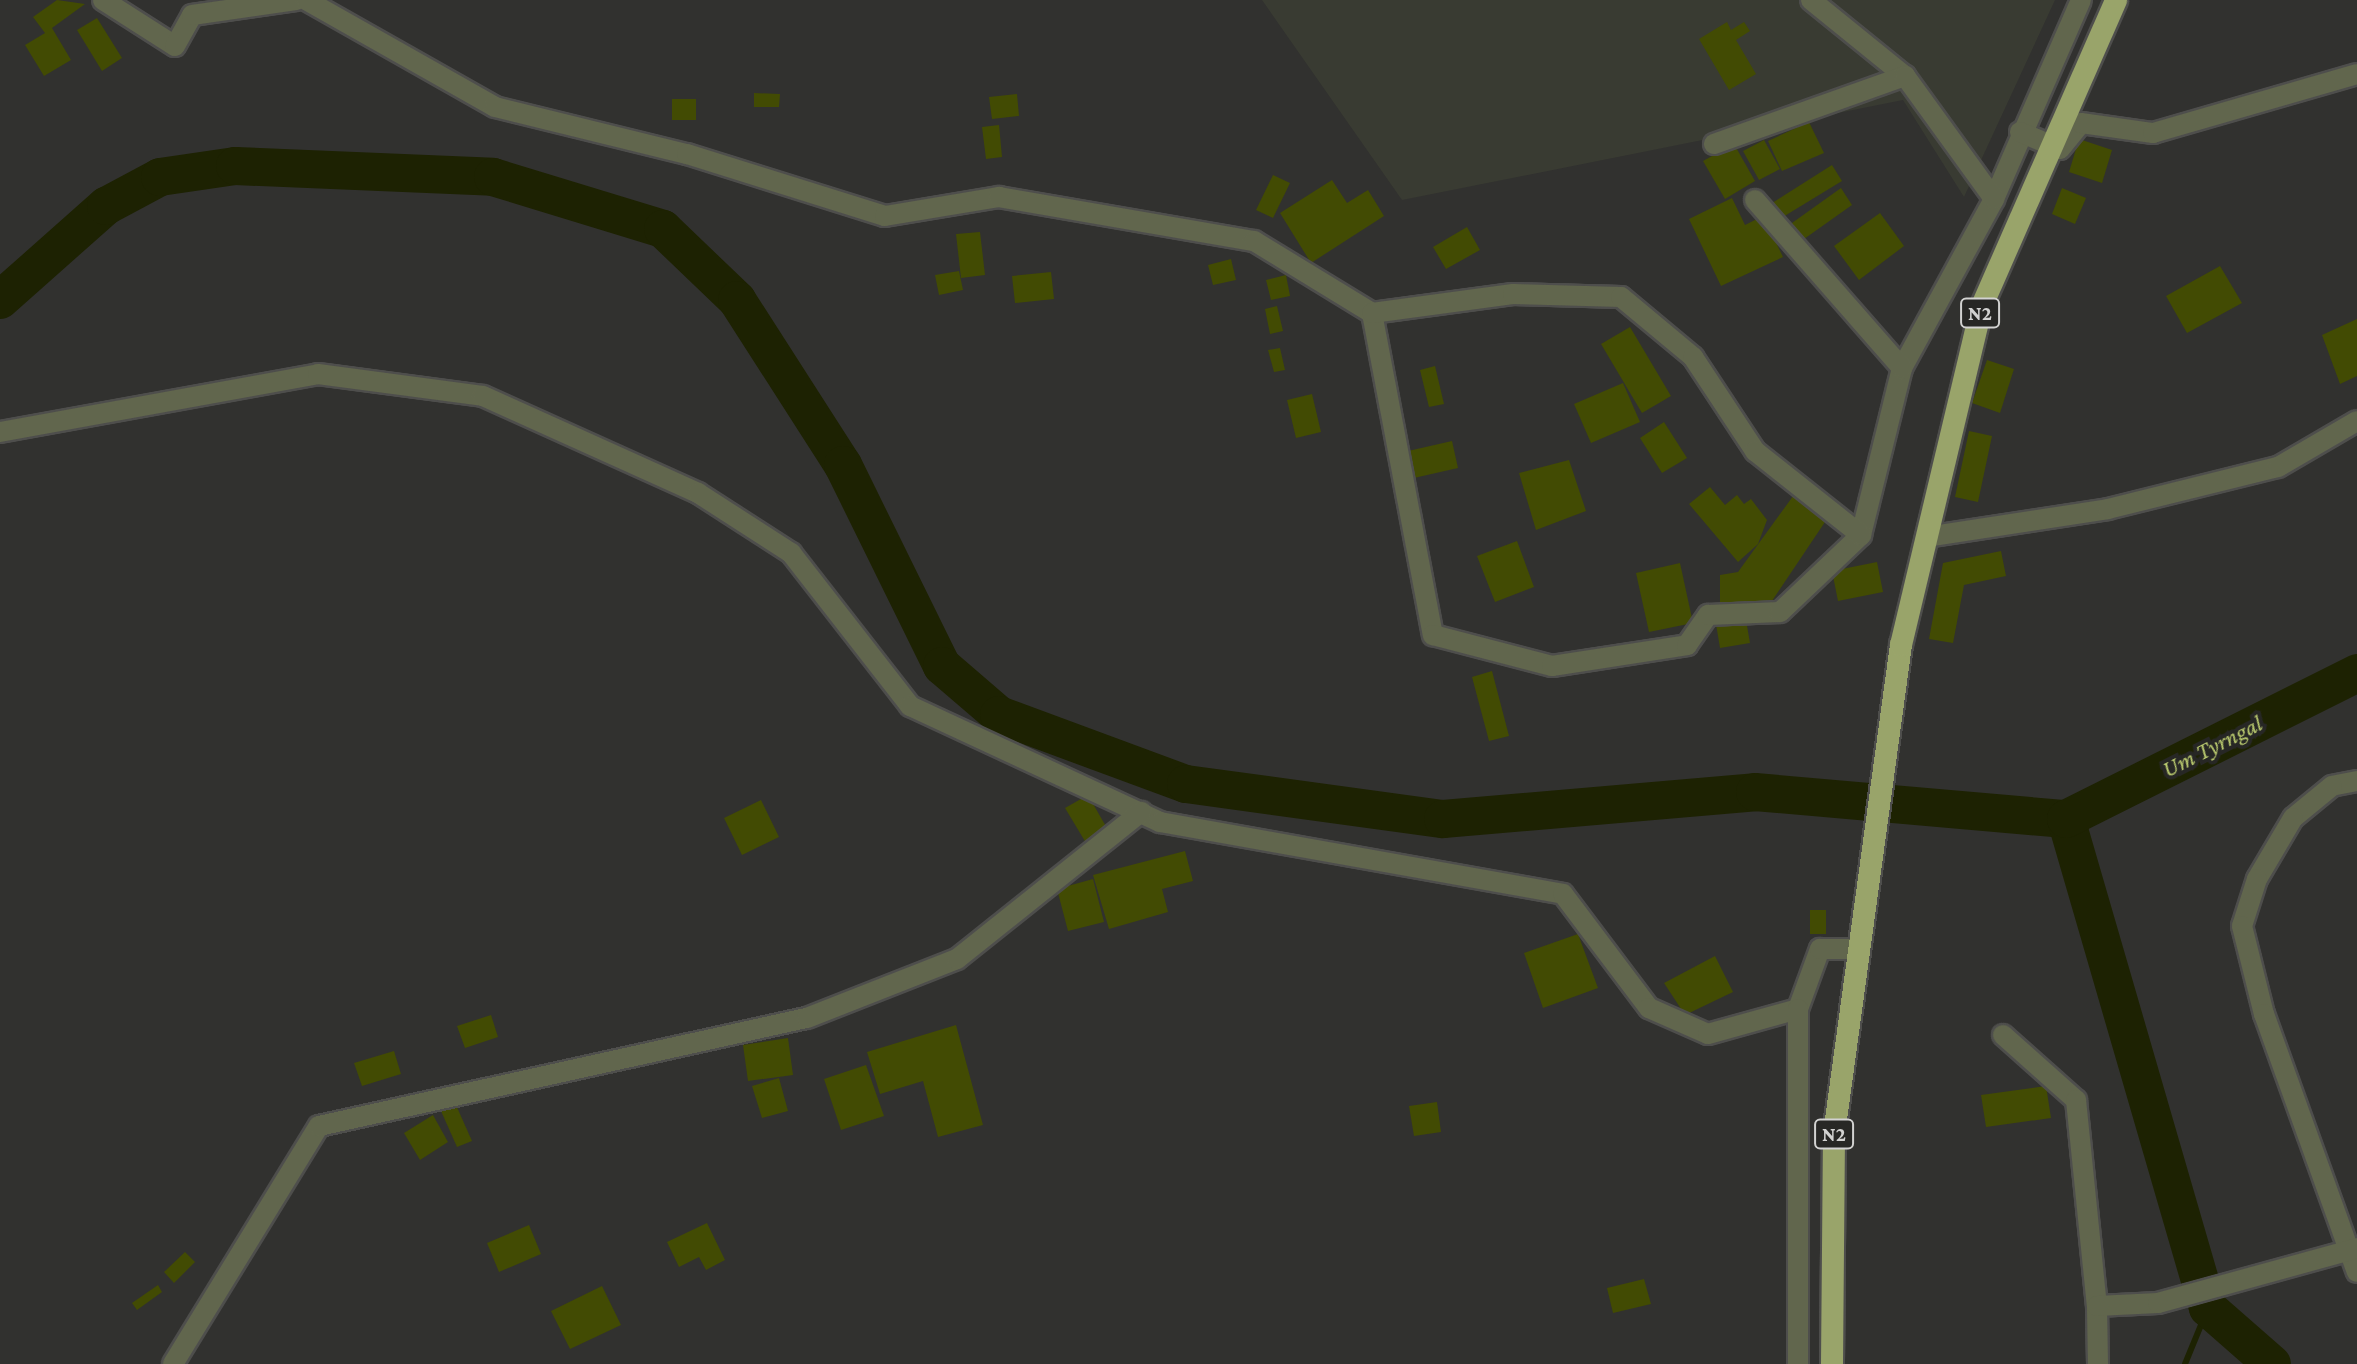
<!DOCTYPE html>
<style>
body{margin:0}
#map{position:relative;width:2357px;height:1364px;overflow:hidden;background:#31312f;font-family:"Crimson Pro",serif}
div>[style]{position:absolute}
.built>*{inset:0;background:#393b32}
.stream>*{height:6px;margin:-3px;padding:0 3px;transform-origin:3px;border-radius:3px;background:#1d2202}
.river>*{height:38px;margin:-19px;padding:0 19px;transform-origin:19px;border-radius:19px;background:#1d2202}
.building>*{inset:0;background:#424b03}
.roads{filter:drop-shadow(2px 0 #4e4e4c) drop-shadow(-2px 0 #4e4e4c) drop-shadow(0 2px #4e4e4c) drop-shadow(0 -2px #4e4e4c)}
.minor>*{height:20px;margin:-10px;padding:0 10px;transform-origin:10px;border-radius:10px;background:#61664d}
.trunk>*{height:22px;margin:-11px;padding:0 11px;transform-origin:11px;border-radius:11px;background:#99a46a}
span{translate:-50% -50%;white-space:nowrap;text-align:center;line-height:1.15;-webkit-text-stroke:8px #272725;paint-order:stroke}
.shield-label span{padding:2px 6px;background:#272725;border:2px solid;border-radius:6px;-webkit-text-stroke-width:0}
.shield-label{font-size:20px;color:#d2d2d1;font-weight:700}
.water-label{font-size:24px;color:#baca6f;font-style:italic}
</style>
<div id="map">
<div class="built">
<div style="clip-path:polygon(1262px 0,2055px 0,1964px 197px,1903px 100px,1402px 200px)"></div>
</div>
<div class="stream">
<div style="left:2185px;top:1364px;width:61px;rotate:-67.7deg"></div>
</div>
<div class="river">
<div style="left:0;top:300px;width:142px;rotate:-41.6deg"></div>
<div style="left:106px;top:206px;width:61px;rotate:-28.2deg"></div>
<div style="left:160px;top:177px;width:76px;rotate:-8.3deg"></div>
<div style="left:235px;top:166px;width:258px;rotate:2.4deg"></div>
<div style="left:493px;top:177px;width:178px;rotate:17deg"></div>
<div style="left:663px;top:229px;width:103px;rotate:43.8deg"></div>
<div style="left:737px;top:300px;width:196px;rotate:57.3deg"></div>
<div style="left:843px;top:465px;width:224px;rotate:63.8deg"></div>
<div style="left:942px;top:666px;width:75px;rotate:40.7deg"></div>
<div style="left:999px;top:715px;width:199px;rotate:20.3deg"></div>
<div style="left:1186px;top:784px;width:259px;rotate:7.8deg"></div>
<div style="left:1443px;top:819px;width:313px;rotate:-4.9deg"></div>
<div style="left:1755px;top:792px;width:312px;rotate:5deg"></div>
<div style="left:2066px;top:819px;width:509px;rotate:73.81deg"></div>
<div style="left:2208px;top:1308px;width:85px;rotate:41.2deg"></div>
<div style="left:2066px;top:819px;width:326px;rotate:-26.6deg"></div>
</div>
<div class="building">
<div style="clip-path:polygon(57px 0,85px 4px,52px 28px,71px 60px,44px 76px,25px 45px,45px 33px,33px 17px)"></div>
<div style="clip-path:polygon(97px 18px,122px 58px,102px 71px,77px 30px)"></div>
<div style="clip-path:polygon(1727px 22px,1731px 30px,1744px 22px,1750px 31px,1736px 40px,1756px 74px,1729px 90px,1699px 39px)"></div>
<div style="clip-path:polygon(754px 93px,780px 94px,779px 107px,754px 107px)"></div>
<div style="clip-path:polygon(1017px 94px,1019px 116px,992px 119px,989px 97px)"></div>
<div style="clip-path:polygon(672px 99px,696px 99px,696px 120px,672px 120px)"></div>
<div style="clip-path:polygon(1809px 122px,1824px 153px,1782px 171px,1768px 141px)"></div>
<div style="clip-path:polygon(999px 125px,1002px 157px,986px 159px,982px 127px)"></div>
<div style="clip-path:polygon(2079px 139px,2112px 150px,2102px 183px,2069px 172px)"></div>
<div style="clip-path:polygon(1764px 140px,1780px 169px,1759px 180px,1743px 151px)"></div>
<div style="clip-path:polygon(1734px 144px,1755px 181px,1725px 199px,1703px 161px)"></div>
<div style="clip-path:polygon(1832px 165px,1842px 181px,1778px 220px,1769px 205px)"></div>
<div style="clip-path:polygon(1273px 175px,1290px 183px,1273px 218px,1256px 210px)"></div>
<div style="clip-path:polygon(1332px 180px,1347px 203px,1368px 190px,1384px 216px,1311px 263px,1280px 213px)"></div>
<div style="clip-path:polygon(1841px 188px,1852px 205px,1797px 244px,1785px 228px)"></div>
<div style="clip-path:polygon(2062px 188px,2086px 198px,2075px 224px,2052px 214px)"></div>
<div style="clip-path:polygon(1732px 198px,1745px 225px,1763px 216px,1783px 257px,1721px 286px,1689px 219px)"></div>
<div style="clip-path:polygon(1880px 213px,1904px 246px,1859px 280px,1834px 246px)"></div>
<div style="clip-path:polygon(1467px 227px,1480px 250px,1446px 269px,1433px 247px)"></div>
<div style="clip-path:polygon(980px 232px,985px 275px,961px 278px,956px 234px)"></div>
<div style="clip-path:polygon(1231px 259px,1236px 280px,1213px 285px,1208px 265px)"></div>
<div style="clip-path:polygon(2220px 266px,2242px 303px,2187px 333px,2166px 296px)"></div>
<div style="clip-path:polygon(959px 271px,963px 290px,939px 295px,935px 275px)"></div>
<div style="clip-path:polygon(1051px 272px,1054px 299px,1015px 303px,1012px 276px)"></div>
<div style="clip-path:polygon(1286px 275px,1290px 296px,1271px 300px,1266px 280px)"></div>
<div style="clip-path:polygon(1277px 306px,1283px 331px,1270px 334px,1265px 309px)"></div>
<div style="clip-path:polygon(2357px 319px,2357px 376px,2340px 384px,2322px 335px)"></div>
<div style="clip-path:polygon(1630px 327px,1671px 396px,1642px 413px,1601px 344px)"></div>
<div style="clip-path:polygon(1280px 348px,1285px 370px,1274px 372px,1268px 350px)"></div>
<div style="clip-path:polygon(1987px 360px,2014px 369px,2000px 413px,1972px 403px)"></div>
<div style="clip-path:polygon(1435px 366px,1444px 404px,1429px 407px,1420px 370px)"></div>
<div style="clip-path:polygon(1623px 383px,1640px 422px,1591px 443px,1574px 404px)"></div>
<div style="clip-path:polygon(1312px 394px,1321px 432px,1296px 438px,1287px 400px)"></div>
<div style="clip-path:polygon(1664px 422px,1687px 458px,1662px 473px,1640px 438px)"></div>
<div style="clip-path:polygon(1969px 431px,1992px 436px,1978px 502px,1955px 497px)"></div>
<div style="clip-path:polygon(1452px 441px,1458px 468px,1414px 478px,1408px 451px)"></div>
<div style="clip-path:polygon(1569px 460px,1586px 511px,1536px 530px,1519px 473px)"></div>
<div style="clip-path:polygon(1710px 487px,1725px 505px,1737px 495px,1744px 504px,1751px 499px,1767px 520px,1758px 544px,1738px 562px,1689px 504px)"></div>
<div style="clip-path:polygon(1796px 492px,1827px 519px,1772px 601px,1720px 605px,1720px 575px,1738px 572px)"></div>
<div style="clip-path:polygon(1517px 541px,1534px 587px,1495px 602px,1477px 556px)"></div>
<div style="clip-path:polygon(2001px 551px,2006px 576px,1964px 585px,1953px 643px,1929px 639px,1943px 563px)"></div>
<div style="clip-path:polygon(1877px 562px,1883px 592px,1838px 601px,1832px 571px)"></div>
<div style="clip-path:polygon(1680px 563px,1693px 623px,1649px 632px,1636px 573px)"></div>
<div style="clip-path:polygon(1746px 620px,1750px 643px,1720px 648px,1716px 624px)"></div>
<div style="clip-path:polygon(1492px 671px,1509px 736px,1489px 741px,1472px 677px)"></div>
<div style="clip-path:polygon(1088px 795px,1108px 830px,1086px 843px,1065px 808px)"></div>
<div style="clip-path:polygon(761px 800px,779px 837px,742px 855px,724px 818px)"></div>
<div style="clip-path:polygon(1185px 851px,1193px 881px,1162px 889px,1168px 912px,1109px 929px,1093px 875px)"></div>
<div style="clip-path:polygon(1093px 879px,1104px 922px,1068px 931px,1057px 889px)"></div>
<div style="clip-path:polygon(1810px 910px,1826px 910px,1826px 934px,1810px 934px)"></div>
<div style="clip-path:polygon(1578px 934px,1598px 988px,1543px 1008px,1524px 953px)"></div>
<div style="clip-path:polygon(1715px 956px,1733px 992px,1685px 1015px,1664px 983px)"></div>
<div style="clip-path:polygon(491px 1015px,498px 1037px,465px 1048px,457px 1026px)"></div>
<div style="clip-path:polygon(956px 1025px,983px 1125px,938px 1137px,923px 1081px,880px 1094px,867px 1052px)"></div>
<div style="clip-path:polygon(788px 1038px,793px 1075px,748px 1081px,743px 1045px)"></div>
<div style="clip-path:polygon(394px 1051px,401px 1074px,362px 1086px,354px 1063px)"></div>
<div style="clip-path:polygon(866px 1065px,884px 1116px,841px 1130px,824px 1079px)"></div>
<div style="clip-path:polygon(779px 1078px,788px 1111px,762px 1118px,752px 1086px)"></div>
<div style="clip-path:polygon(2046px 1086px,2051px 1118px,1986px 1127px,1981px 1095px)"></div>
<div style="clip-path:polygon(1437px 1102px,1441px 1132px,1414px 1136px,1409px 1106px)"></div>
<div style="clip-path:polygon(456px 1105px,472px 1141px,457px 1147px,441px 1111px)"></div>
<div style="clip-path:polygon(433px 1115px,448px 1142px,420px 1160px,404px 1133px)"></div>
<div style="clip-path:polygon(707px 1223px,725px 1260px,706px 1270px,699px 1257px,679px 1267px,667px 1242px)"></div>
<div style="clip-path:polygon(529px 1225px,541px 1254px,499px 1272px,487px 1243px)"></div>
<div style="clip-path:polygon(185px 1252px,195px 1262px,174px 1283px,164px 1272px)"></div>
<div style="clip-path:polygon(1644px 1279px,1651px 1304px,1613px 1313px,1607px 1288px)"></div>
<div style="clip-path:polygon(158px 1285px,162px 1292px,137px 1310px,132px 1303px)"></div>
<div style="clip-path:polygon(602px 1286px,621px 1325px,570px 1349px,551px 1311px)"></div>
</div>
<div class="roads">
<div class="minor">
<div style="left:103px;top:0;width:85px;rotate:32.6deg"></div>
<div style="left:175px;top:46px;width:35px;rotate:-61deg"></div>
<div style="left:192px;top:15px;width:105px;rotate:-8.2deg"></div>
<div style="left:306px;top:0;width:217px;rotate:29.5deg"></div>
<div style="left:495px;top:107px;width:198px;rotate:13.8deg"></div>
<div style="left:687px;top:154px;width:207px;rotate:17.4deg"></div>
<div style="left:885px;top:216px;width:116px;rotate:-9.5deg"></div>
<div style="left:999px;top:197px;width:259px;rotate:9.8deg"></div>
<div style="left:1254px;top:241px;width:138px;rotate:31.4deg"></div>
<div style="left:1372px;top:313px;width:328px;rotate:79.3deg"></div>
<div style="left:1433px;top:635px;width:123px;rotate:14.6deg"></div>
<div style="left:1552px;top:666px;width:137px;rotate:-8.8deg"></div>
<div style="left:1687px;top:645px;width:37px;rotate:-55deg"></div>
<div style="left:1708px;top:615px;width:72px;rotate:-2.4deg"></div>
<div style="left:1780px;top:612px;width:112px;rotate:-43.5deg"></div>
<div style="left:1861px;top:535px;width:172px;rotate:-76.2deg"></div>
<div style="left:1902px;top:368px;width:192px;rotate:-61.4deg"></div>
<div style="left:1994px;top:199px;width:217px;rotate:-66.4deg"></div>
<div style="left:1811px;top:0;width:121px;rotate:39deg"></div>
<div style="left:2020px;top:132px;width:43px;rotate:23deg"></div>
<div style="left:2060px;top:149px;width:33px;rotate:-51deg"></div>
<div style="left:2081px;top:123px;width:73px;rotate:7.9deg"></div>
<div style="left:2153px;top:133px;width:212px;rotate:-16.1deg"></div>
<div style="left:1714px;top:144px;width:203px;rotate:-19.6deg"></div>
<div style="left:1905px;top:76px;width:152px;rotate:54.1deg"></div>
<div style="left:1755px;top:200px;width:223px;rotate:48.8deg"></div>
<div style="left:1372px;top:313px;width:142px;rotate:-7.7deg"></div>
<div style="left:1513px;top:294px;width:108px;rotate:1.6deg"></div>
<div style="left:1621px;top:297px;width:94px;rotate:39.8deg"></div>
<div style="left:1693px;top:357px;width:113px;rotate:56.6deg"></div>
<div style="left:1755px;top:451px;width:135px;rotate:38.4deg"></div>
<div style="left:0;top:432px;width:323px;rotate:-10.3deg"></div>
<div style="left:318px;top:374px;width:166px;rotate:7.6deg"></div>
<div style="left:483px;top:396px;width:236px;rotate:24.3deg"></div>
<div style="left:698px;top:493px;width:111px;rotate:32.8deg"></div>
<div style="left:791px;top:553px;width:194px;rotate:52.1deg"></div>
<div style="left:910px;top:706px;width:276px;rotate:24.9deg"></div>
<div style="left:1160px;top:822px;width:409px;rotate:10.1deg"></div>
<div style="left:1563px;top:894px;width:143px;rotate:53deg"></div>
<div style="left:1649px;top:1008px;width:64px;rotate:23.8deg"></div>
<div style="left:1708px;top:1034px;width:93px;rotate:-15.5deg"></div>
<div style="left:1798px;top:1009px;width:64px;rotate:-69.9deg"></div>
<div style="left:1820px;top:949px;width:35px"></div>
<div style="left:1932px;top:536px;width:178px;rotate:-8.7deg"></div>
<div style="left:2108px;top:509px;width:175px;rotate:-13.9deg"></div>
<div style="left:2278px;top:467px;width:91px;rotate:-30.2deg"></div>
<div style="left:2357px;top:781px;width:25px;rotate:169deg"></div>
<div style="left:2332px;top:786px;width:50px;rotate:140.6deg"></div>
<div style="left:2293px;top:818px;width:71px;rotate:120.5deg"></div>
<div style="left:2257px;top:879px;width:49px;rotate:107.7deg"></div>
<div style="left:2242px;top:926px;width:91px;rotate:76deg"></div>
<div style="left:2264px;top:1014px;width:274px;rotate:70.2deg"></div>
<div style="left:2003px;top:1035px;width:98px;rotate:41.7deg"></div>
<div style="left:2076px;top:1100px;width:207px;rotate:84.2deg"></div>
<div style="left:173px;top:1364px;width:279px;rotate:-58.5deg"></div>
<div style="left:319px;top:1126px;width:500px;rotate:-12.5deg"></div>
<div style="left:807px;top:1018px;width:161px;rotate:-21.5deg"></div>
<div style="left:957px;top:959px;width:236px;rotate:-38.6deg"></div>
<div style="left:1798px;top:1364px;width:355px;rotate:-90deg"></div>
<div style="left:2098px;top:1364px;width:58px;rotate:-91deg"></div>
<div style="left:2097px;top:1306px;width:61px;rotate:-2.8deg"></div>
<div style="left:2158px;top:1303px;width:206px;rotate:-15.4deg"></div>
</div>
<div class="trunk">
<div style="left:1832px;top:1364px;width:230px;rotate:-89.5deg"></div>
<div style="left:1834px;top:1134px;width:494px;rotate:-82.2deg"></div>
<div style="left:1901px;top:645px;width:346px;rotate:-76.6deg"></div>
<div style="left:1981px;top:308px;width:336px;rotate:-66.3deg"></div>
</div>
</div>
<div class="shield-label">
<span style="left:1980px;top:313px">N2</span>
<span style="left:1834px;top:1134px">N2</span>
</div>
<div class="water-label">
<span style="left:2212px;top:746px;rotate:-27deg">Um Tyrngal</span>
</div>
</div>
